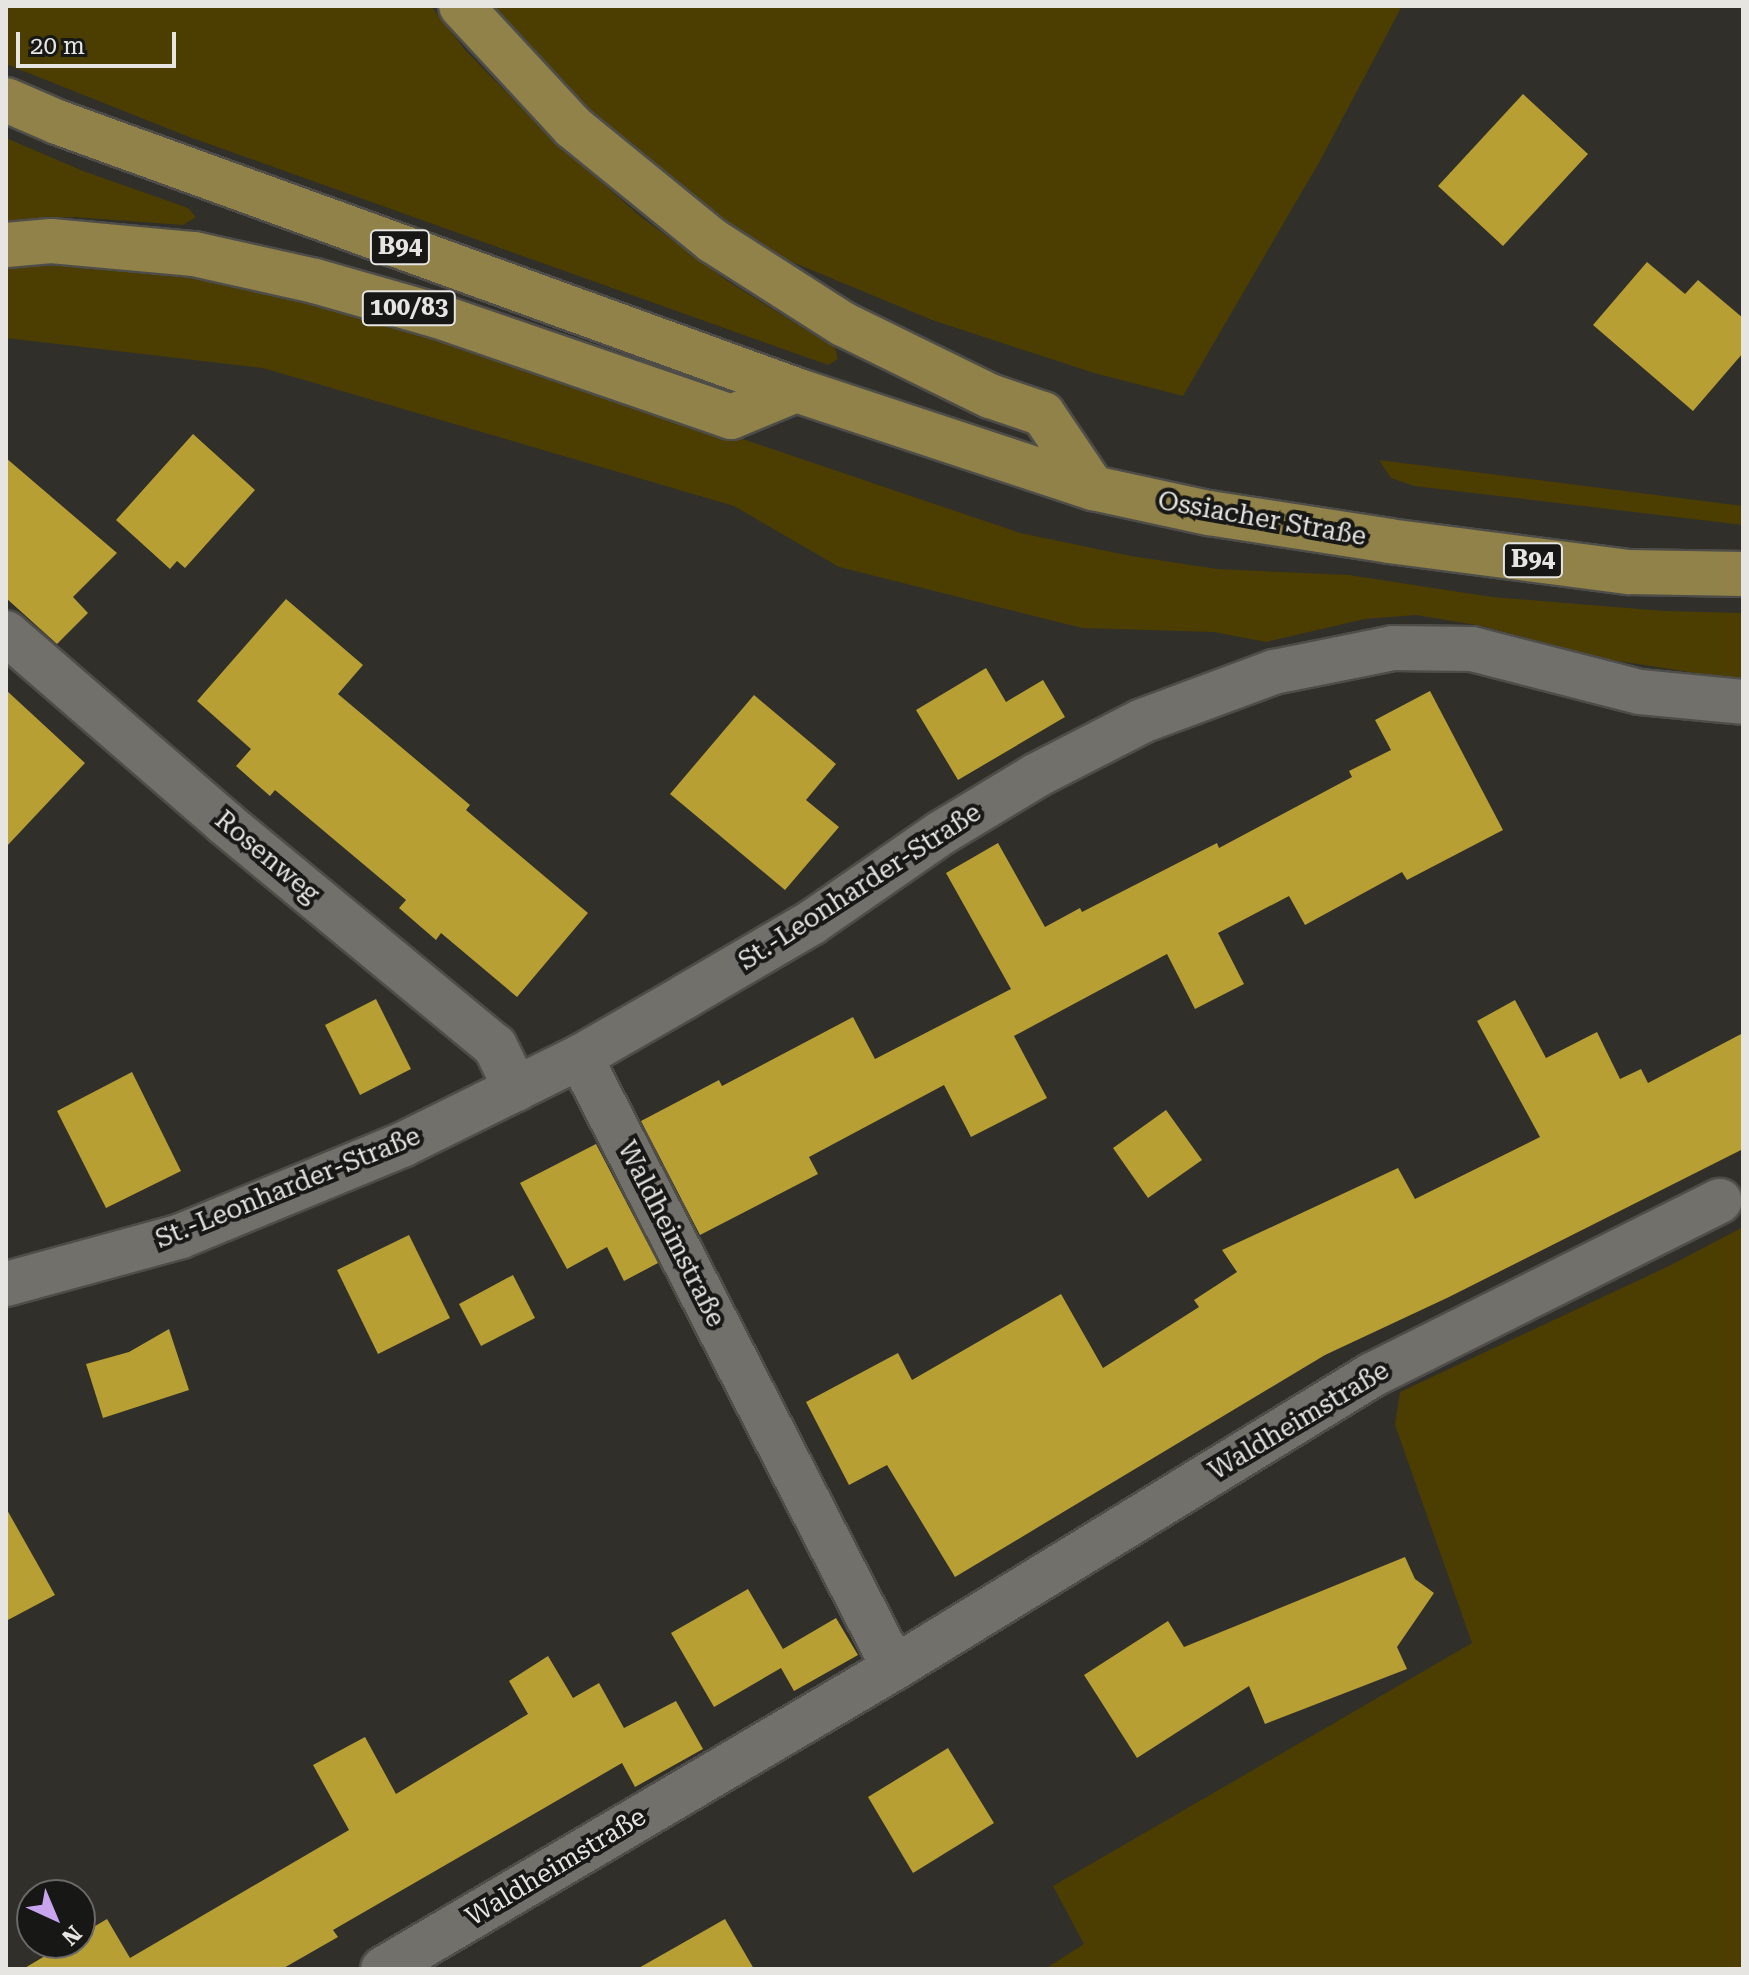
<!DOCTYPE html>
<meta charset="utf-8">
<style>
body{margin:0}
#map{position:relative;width:1749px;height:1975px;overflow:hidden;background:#302f2a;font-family:"Roboto Serif",serif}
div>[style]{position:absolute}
.green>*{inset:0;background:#4b3e00}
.building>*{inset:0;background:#b79f33}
.roads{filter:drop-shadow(2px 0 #4e4d49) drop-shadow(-2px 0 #4e4d49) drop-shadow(0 2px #4e4d49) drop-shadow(0 -2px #4e4d49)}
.minor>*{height:44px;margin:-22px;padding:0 22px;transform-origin:22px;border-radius:22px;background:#72706b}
.primary>*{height:44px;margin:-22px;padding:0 22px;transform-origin:22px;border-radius:22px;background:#908248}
span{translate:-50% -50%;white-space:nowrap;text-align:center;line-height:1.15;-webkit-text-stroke:8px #171715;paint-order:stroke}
.shield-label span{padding:2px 6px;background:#171715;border:2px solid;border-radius:6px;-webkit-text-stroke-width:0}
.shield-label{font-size:24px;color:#e6e5e2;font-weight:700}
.street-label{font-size:26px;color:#e6e5e2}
.frame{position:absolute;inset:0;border:8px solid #e6e5e2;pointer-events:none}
.north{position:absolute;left:16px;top:1879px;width:80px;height:80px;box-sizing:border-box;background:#171715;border:2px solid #6a6967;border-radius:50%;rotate:136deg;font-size:22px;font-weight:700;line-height:32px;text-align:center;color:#e6e5e2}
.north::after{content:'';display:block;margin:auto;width:28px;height:36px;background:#c8a5ee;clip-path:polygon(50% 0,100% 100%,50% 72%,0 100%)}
.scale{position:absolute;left:16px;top:32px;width:160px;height:36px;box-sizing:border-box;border:4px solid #e6e5e2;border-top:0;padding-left:10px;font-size:24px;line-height:28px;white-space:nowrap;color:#e6e5e2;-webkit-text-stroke:6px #171715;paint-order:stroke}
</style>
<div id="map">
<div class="green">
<div style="clip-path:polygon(6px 6px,431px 6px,466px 51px,549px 136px,640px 216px,726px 280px,835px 348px,838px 359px,828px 365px,184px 135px,6px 64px)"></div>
<div style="clip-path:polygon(490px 6px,1402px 6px,1321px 159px,1183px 396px,1094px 373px,932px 320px,773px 254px,649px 165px,541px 66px)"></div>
<div style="clip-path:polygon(6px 138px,83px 171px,188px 208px,196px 217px,183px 225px,73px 217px,6px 221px)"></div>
<div style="clip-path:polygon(83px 265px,192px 272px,319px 301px,477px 349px,1020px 533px,1131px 556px,1217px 569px,1349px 575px,1492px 597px,1664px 611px,1743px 613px,1743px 677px,1721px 677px,1606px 659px,1482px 626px,1416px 615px,1365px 619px,1266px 642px,1214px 632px,1082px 628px,839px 567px,734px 506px,263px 368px,6px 338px,6px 267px)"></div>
<div style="clip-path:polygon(1379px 460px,1743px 506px,1743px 525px,1414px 486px,1391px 478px)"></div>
<div style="clip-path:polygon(1743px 1227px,1743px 1969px,1045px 1969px,1084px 1944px,1053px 1886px,1472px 1643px,1395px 1425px,1400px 1392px,1669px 1266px)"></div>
</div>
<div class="building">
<div style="clip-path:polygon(1523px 94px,1588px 154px,1503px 246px,1438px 186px)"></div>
<div style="clip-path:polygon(1647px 262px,1685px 294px,1698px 280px,1743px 318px,1743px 353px,1693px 411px,1593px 325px)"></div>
<div style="clip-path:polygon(193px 434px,255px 490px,185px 568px,177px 561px,170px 569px,116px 520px)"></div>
<div style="clip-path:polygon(6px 458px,117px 553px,73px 597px,88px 613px,57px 644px,6px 598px)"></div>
<div style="clip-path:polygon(286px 599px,363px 665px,338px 694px,470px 805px,466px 810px,588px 913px,517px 997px,441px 933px,436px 940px,399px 908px,406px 900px,275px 790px,270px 796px,236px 766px,251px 749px,197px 701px)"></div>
<div style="clip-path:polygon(986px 668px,1006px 702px,1043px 680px,1065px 717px,958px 780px,916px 710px)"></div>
<div style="clip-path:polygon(6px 690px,85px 763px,6px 847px)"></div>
<div style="clip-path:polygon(1430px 691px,1503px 830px,1407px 880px,1402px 872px,1305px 925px,1289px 896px,1218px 933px,1244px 984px,1195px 1009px,1167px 954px,1014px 1036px,1047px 1098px,971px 1137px,944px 1085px,809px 1157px,818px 1174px,700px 1235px,641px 1121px,719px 1080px,722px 1086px,853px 1017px,875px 1059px,1011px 989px,946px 873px,998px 843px,1045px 927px,1080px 908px,1082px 912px,1217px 843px,1219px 848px,1352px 777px,1349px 771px,1391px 750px,1375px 720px)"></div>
<div style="clip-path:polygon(754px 695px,836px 764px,806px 800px,839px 827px,785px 890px,670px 794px)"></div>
<div style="clip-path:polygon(376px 999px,411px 1069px,360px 1095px,325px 1025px)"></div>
<div style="clip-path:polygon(1515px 1000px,1546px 1058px,1597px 1032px,1620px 1079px,1641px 1069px,1648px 1083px,1743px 1033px,1743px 1149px,1449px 1297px,1325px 1355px,955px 1577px,887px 1465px,849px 1485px,806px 1402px,898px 1353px,912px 1380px,1061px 1294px,1103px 1368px,1199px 1307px,1194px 1300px,1237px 1272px,1222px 1250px,1398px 1168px,1415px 1199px,1540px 1137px,1477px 1021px)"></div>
<div style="clip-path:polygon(132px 1072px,181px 1171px,106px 1208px,57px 1111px)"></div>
<div style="clip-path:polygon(1166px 1110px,1202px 1160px,1148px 1198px,1113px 1148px)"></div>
<div style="clip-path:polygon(596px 1144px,658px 1263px,624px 1281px,607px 1247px,567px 1269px,520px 1183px)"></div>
<div style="clip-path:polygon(409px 1235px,450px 1318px,378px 1354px,337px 1270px)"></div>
<div style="clip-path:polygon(513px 1275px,535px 1318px,481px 1346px,459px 1304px)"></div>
<div style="clip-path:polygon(169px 1329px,189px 1390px,103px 1418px,86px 1364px,129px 1352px)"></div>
<div style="clip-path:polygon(6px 1508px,55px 1595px,6px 1621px)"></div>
<div style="clip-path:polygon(1405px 1557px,1415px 1579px,1434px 1593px,1397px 1647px,1407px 1669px,1265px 1724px,1249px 1686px,1137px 1758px,1084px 1675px,1168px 1621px,1184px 1647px)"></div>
<div style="clip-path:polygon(748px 1589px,783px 1649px,836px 1618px,858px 1655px,794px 1691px,781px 1668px,714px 1707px,671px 1633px)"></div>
<div style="clip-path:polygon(548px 1656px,573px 1698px,599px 1683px,624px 1728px,676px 1701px,703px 1749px,635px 1787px,622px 1763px,333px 1930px,338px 1937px,282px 1969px,23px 1969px,67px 1943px,80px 1943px,80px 1935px,107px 1919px,130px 1958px,349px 1830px,313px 1765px,365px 1737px,396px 1794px,528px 1714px,509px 1681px)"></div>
<div style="clip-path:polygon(948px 1748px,994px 1823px,913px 1873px,868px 1797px)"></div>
<div style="clip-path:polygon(725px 1919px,754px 1969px,637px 1969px)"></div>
</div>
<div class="roads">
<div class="minor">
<div style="left:6px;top:633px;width:290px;rotate:40.9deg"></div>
<div style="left:225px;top:823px;width:350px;rotate:39.6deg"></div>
<div style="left:495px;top:1046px;width:48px;rotate:64deg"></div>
<div style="left:580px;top:1057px;width:687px;rotate:62.8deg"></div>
<div style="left:6px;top:1284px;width:181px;rotate:-15.3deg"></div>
<div style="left:181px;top:1236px;width:239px;rotate:-22.4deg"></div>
<div style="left:402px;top:1145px;width:199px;rotate:-26.3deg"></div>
<div style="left:580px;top:1057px;width:122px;rotate:-29.9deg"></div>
<div style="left:686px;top:996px;width:145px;rotate:-30.3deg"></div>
<div style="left:811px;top:923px;width:158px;rotate:-34.7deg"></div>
<div style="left:941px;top:833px;width:112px;rotate:-31.1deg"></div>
<div style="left:1037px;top:775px;width:118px;rotate:-27.2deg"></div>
<div style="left:1142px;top:721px;width:141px;rotate:-20.4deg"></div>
<div style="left:1274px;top:672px;width:121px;rotate:-11.4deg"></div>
<div style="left:1393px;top:648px;width:79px;rotate:0.7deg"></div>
<div style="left:1472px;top:649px;width:173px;rotate:14.4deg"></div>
<div style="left:1640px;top:692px;width:103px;rotate:5.5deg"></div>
<div style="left:383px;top:1969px;width:593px;rotate:-30.5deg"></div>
<div style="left:894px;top:1668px;width:561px;rotate:-31.51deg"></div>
<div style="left:1372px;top:1375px;width:389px;rotate:-26.6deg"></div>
</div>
<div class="primary">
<div style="left:461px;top:6px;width:165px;rotate:47.2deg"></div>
<div style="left:573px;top:127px;width:181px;rotate:39.2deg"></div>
<div style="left:713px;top:241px;width:154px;rotate:32.6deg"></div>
<div style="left:843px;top:324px;width:164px;rotate:26.1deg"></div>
<div style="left:990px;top:396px;width:56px;rotate:18.8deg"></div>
<div style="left:1043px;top:414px;width:89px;rotate:56deg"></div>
<div style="left:6px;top:100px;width:56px;rotate:23.3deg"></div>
<div style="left:57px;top:122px;width:786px;rotate:19.93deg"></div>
<div style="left:796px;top:390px;width:313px;rotate:18.3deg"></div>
<div style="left:1093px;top:488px;width:119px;rotate:12.2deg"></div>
<div style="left:1209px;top:513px;width:182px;rotate:8.8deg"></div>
<div style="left:1389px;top:541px;width:242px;rotate:7.4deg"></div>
<div style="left:1629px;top:572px;width:114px;rotate:1deg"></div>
<div style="left:6px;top:245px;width:45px;rotate:-5.1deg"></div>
<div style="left:51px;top:241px;width:144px;rotate:5.2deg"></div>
<div style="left:194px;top:254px;width:124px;rotate:12.6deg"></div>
<div style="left:315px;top:281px;width:128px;rotate:15.9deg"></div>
<div style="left:438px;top:316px;width:310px;rotate:19deg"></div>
<div style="left:731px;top:417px;width:70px;rotate:-22.6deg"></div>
</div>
</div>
<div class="shield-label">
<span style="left:400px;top:247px">B94</span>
<span style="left:409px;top:308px">100/83</span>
<span style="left:1533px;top:560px">B94</span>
</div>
<div class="street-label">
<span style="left:1262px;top:519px;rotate:10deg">Ossiacher Straße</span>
<span style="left:267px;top:857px;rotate:40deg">Rosenweg</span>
<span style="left:860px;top:887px;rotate:-33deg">St.-Leonharder-Straße</span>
<span style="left:288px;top:1188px;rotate:-22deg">St.-Leonharder-Straße</span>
<span style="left:671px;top:1234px;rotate:63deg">Waldheimstraße</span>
<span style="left:1299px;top:1421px;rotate:-31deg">Waldheimstraße</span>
<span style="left:556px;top:1867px;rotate:-31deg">Waldheimstraße</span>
</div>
<div class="frame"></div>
<div class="north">N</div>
<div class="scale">20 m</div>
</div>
